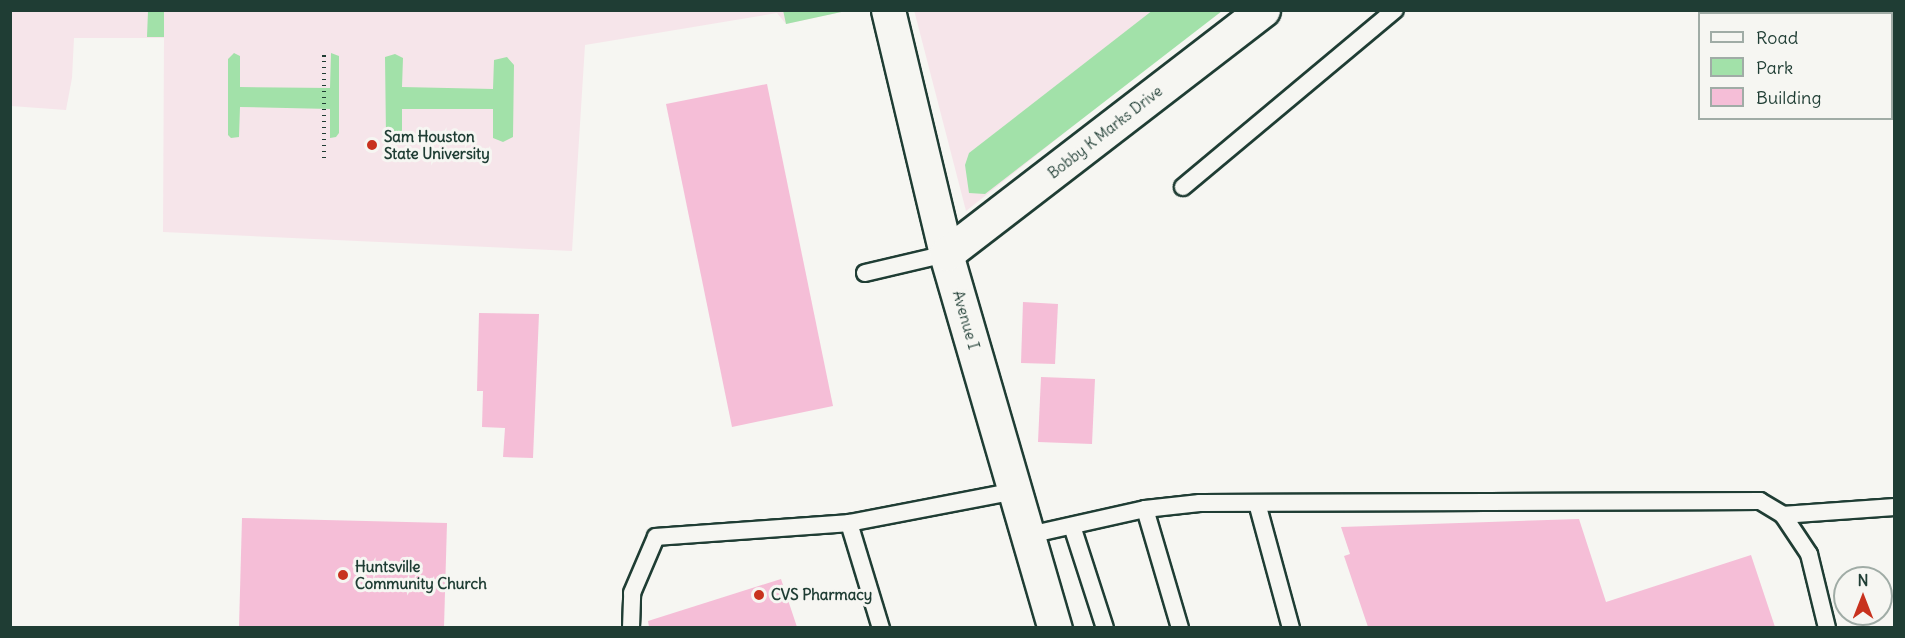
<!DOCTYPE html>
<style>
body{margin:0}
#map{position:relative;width:1905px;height:638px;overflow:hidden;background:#f6f6f2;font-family:Delius,sans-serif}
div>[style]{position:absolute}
.built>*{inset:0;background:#f6e5ea}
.green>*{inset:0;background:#a2e1a9}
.building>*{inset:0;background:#f5bed7}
.path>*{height:4px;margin-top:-2px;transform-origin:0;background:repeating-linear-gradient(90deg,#1f3d34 0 1.5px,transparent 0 6px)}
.roads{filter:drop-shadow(2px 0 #1f3d34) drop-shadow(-2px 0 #1f3d34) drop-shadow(0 2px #1f3d34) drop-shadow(0 -2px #1f3d34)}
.lane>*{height:16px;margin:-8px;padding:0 8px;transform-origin:8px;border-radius:8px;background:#f6f6f2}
.street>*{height:33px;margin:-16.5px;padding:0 16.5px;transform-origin:16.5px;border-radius:16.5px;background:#f6f6f2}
.dots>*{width:16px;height:16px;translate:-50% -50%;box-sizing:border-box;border:3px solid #f6f6f2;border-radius:50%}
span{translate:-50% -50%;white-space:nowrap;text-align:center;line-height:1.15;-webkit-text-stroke:6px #f6f6f2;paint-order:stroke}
.street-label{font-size:15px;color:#1f3d34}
.poi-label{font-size:15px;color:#1f3d34;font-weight:700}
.left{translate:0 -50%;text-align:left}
.frame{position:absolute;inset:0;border:12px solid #1f3d34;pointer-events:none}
.legend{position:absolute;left:1698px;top:12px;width:195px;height:108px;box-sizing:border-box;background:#f6f6f2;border:2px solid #a0aca6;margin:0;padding:8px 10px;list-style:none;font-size:18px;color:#1f3d34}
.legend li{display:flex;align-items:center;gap:12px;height:30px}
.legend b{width:30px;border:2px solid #a0aca6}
.north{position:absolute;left:1833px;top:566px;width:60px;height:60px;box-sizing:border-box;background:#f6f6f2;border:2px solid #a0aca6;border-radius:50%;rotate:0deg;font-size:16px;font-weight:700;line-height:24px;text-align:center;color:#1f3d34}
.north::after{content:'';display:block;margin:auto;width:21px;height:27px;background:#c8321e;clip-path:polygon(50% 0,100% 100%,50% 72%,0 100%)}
</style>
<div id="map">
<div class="built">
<div style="clip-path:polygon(914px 10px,1218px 11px,966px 211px)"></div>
<div style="clip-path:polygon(11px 11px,846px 11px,786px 24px,777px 13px,585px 45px,572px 251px,163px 232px,164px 38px,74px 38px,72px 78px,66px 110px,11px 106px)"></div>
</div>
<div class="green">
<div style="clip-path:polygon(783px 10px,846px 10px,846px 11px,786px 24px)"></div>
<div style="clip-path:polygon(1153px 10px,1222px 11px,985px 194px,969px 193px,965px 165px,969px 153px)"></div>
<div style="clip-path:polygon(148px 11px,164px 11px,164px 37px,147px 37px)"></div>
<div style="clip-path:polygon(234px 53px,240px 56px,240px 87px,330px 88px,331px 53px,339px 56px,339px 133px,336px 137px,330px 138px,330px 109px,240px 107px,239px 137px,231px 138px,228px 135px,228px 59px)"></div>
<div style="clip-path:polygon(395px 54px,403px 58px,402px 87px,493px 89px,494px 60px,507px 57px,514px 65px,513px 137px,503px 142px,493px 138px,493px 109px,402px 109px,402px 138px,388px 139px,386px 136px,385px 57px)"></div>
</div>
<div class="building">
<div style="clip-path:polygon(767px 84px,833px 406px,732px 427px,666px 104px)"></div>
<div style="clip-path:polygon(1023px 302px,1058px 304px,1055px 364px,1021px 363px)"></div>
<div style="clip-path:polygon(479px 313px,539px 314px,533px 458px,503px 457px,505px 428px,482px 427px,483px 391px,477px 391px)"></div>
<div style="clip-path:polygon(1041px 377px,1095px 379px,1092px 444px,1038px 442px)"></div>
<div style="clip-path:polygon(242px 518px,447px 523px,444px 627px,239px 627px)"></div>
<div style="clip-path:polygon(1579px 519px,1606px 602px,1751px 555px,1775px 627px,1368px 627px,1344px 556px,1350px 554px,1341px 527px)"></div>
<div style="clip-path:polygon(781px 579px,797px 627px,649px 627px,648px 621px)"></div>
</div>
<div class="path">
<div style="left:324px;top:55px;width:104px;rotate:90deg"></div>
</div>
<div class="roads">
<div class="lane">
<div style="left:1183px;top:187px;width:276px;rotate:-39.9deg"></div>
<div style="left:865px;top:273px;width:83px;rotate:-13.2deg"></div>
<div style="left:1257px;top:503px;width:130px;rotate:74.8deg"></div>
<div style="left:1145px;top:509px;width:124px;rotate:73.6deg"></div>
<div style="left:1783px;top:515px;width:111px;rotate:-4.1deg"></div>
<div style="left:849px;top:523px;width:169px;rotate:-10.9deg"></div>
<div style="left:1072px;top:526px;width:107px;rotate:72.1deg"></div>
<div style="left:1029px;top:535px;width:119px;rotate:-12.6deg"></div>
<div style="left:1145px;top:509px;width:55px;rotate:-6.2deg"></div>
<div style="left:1200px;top:503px;width:560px;rotate:-0.2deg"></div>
<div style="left:1760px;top:501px;width:27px;rotate:31deg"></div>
<div style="left:1783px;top:515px;width:47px;rotate:56.3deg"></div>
<div style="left:1809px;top:554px;width:76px;rotate:76.3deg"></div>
<div style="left:631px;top:628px;width:35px;rotate:-88deg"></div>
<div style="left:632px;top:593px;width:61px;rotate:-66.8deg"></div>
<div style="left:656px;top:537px;width:194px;rotate:-4.1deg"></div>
<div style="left:849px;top:523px;width:110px;rotate:73.1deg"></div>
</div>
<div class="street">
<div style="left:888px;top:10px;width:251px;rotate:76.6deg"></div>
<div style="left:946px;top:254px;width:390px;rotate:73.8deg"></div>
<div style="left:946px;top:254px;width:400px;rotate:-37.6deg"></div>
</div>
</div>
<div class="dots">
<div style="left:372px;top:145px;background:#c8321e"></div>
<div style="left:343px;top:575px;background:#c8321e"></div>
<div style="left:759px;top:595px;background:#c8321e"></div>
</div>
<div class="street-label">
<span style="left:1105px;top:132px;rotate:-38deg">Bobby K Marks Drive</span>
<span style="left:966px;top:320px;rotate:74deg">Avenue I</span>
</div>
<div class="poi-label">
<span class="left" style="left:384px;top:145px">Sam Houston<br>State University</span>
<span class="left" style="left:355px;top:575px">Huntsville<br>Community Church</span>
<span class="left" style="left:771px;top:595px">CVS Pharmacy</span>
</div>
<div class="frame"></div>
<ul class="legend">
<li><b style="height:8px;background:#f6f6f2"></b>Road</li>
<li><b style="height:16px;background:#a2e1a9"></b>Park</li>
<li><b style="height:16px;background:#f5bed7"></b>Building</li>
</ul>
<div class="north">N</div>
</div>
